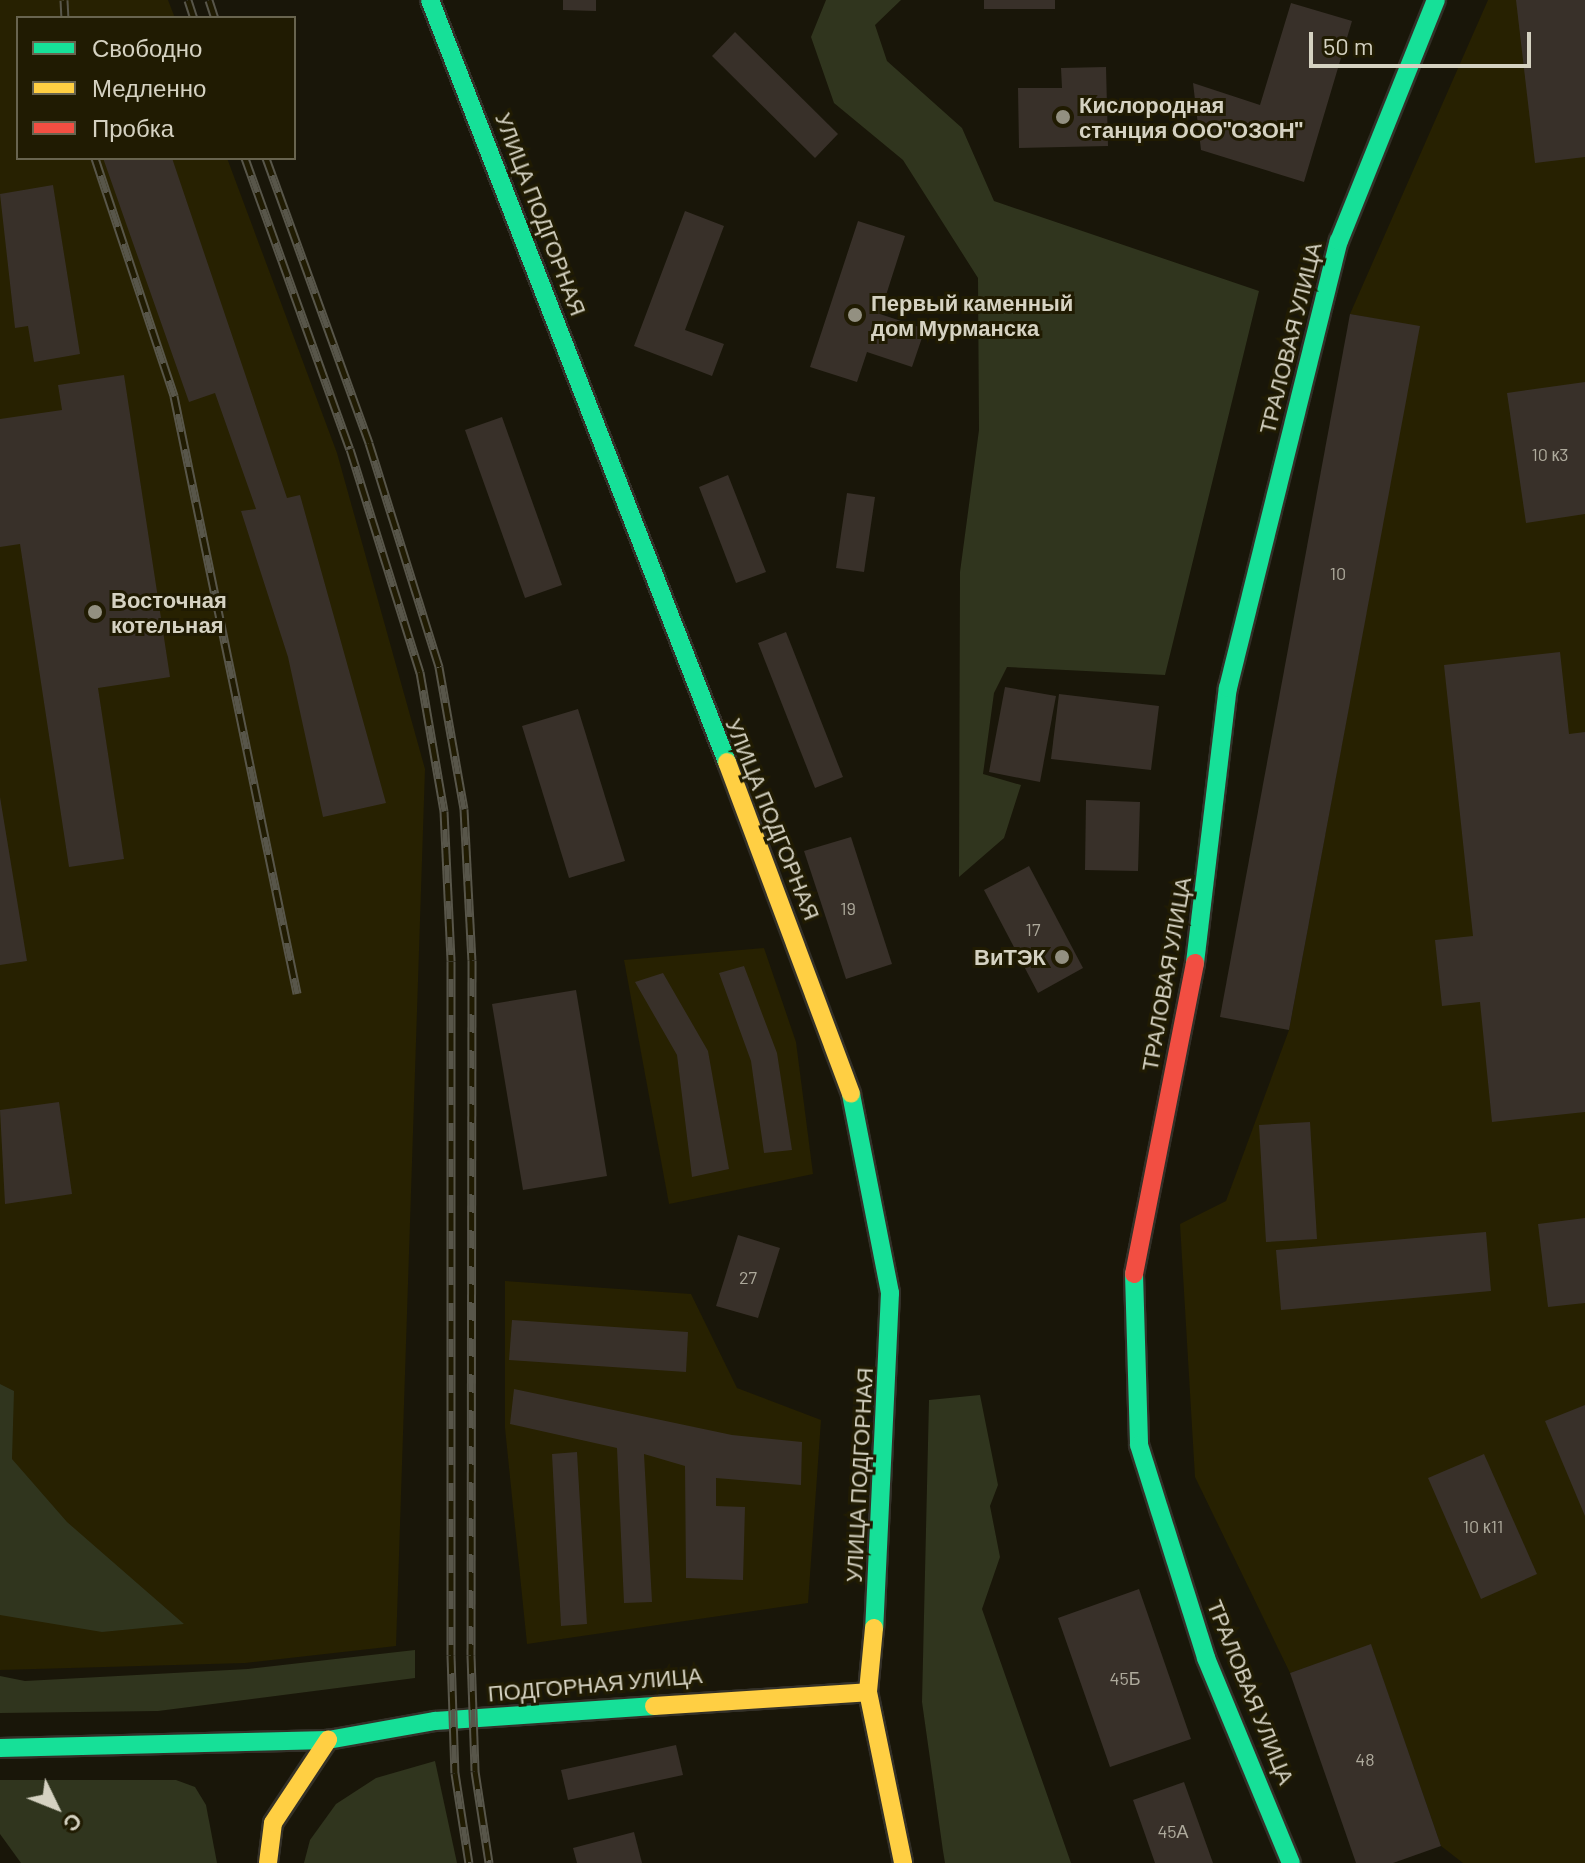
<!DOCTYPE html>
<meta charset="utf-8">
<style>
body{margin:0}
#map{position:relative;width:1585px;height:1863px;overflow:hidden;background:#191609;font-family:Barlow,sans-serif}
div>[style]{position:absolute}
.built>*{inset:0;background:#272101}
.green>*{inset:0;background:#30351e}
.building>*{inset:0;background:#383029}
.roads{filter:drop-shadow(2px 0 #333028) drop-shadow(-2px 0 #333028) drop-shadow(0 2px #333028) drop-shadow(0 -2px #333028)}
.fast>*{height:18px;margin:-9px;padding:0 9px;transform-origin:9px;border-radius:9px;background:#16e098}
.slow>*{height:18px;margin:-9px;padding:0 9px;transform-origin:9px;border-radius:9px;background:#ffcf43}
.jam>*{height:18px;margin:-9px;padding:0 9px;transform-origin:9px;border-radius:9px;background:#f24e42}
.rail>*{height:9px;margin-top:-4.5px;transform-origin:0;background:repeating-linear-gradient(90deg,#201b02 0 18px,#58564a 0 36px);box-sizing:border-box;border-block:2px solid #58564a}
.dots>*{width:22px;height:22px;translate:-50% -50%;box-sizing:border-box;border:4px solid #201b02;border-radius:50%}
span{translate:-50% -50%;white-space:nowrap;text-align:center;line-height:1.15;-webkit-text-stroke:6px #201b02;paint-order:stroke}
.number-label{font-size:18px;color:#aeaa9c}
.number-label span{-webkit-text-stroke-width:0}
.poi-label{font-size:22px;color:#d5d2c2;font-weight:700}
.left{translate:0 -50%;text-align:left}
.right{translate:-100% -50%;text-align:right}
.street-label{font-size:22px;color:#d5d2c2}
.legend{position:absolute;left:16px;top:16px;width:280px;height:144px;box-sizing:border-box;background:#201b02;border:2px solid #68644f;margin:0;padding:10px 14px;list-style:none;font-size:24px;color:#d5d2c2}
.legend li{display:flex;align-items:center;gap:16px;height:40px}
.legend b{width:40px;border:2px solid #68644f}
.north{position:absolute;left:16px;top:1767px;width:80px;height:80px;-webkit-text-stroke:6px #201b02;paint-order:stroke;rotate:133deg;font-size:22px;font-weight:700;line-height:32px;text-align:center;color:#d5d2c2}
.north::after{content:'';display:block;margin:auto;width:28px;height:36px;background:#d5d2c2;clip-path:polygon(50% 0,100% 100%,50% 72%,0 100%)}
.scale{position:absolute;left:1309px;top:32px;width:222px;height:36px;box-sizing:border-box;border:4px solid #d5d2c2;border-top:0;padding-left:10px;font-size:24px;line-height:28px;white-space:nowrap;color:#d5d2c2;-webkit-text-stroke:6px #201b02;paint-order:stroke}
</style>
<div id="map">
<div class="built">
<div style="clip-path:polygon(0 0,168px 0,175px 18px,18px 18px,18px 158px,227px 158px,337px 453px,425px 769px,396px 1646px,245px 1663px,0 1670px)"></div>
<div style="clip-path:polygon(1488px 0,1585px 0,1585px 1863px,1463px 1863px,1441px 1846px,1371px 1645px,1290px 1673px,1195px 1477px,1180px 1224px,1226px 1201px,1289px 1030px,1419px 327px,1350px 314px)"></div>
<div style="clip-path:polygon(764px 948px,796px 1042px,813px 1174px,669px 1204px,624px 960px)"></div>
<div style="clip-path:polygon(505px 1281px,691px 1294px,737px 1388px,821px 1420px,808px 1603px,527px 1644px,505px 1428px)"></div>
</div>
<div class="green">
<div style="clip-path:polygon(826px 0,901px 0,875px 25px,887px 61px,962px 128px,994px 201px,1259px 291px,1165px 675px,1007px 667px,994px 693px,983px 774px,1021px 785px,1004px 838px,959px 877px,960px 572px,979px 430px,978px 278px,903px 160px,834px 103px,811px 37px)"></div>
<div style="clip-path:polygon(0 1384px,14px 1391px,12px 1459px,67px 1522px,184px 1624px,102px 1632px,0 1615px)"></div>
<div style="clip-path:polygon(980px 1395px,998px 1485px,990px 1506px,1000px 1557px,982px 1609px,1071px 1863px,945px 1863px,943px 1851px,922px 1702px,929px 1400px)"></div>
<div style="clip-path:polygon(415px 1650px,415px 1678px,158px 1711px,0 1713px,0 1676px,25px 1681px,248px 1669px)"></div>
<div style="clip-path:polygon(435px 1761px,457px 1863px,304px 1863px,310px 1840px,336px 1804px,376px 1778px)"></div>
<div style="clip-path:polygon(0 1780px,176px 1780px,195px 1787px,206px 1805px,217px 1863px,21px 1863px,0 1834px)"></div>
</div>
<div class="building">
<div style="clip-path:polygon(563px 0,596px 0,596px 11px,563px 10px)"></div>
<div style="clip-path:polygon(984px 0,1055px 0,1055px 9px,984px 9px)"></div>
<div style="clip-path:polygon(1516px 0,1585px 0,1585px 157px,1535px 163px)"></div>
<div style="clip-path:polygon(1291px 3px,1352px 21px,1304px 182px,1201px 150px,1193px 83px,1260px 105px)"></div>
<div style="clip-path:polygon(735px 32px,838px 134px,815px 158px,712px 56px)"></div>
<div style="clip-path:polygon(1106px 67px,1108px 146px,1019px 148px,1018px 88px,1062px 88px,1061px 68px)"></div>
<div style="clip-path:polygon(103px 158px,172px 158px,287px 498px,300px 495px,386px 803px,323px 817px,288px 657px,241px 511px,256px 509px,215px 393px,189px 402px)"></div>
<div style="clip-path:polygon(53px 185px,80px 354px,34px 362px,28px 326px,15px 328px,0 194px)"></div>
<div style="clip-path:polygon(685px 211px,724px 226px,685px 330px,724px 344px,712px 376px,634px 346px)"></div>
<div style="clip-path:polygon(858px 221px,905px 236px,880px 314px,925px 329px,912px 367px,867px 352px,857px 382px,810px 367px)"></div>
<div style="clip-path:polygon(1350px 314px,1420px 326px,1289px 1030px,1220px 1017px)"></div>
<div style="clip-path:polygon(124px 375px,170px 677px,98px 688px,124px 859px,69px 867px,20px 544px,0 547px,0 419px,62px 410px,58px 385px)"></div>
<div style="clip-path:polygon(1585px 382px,1585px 514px,1526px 523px,1507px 393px)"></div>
<div style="clip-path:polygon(502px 417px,562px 585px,525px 598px,465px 430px)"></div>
<div style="clip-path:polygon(728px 475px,766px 572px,736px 583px,699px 487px)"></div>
<div style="clip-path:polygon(847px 493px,875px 497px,864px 572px,836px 568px)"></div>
<div style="clip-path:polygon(786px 632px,843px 777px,815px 788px,758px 643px)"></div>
<div style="clip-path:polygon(1560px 652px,1569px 734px,1585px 732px,1585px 1112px,1492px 1122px,1480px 1002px,1442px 1006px,1435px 940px,1473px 936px,1444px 665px)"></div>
<div style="clip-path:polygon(1005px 687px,1056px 696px,1040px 782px,989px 772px)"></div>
<div style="clip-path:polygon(1059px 694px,1159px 706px,1151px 770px,1051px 759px)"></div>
<div style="clip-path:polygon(578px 709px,625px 861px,569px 878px,522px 726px)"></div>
<div style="clip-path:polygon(0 797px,27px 961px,0 965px)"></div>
<div style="clip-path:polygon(1086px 800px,1140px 802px,1138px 871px,1085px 870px)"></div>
<div style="clip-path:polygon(851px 837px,892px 964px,846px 979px,804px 851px)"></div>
<div style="clip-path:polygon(1029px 866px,1083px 968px,1038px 993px,984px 890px)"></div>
<div style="clip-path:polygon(744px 966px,777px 1053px,792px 1150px,764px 1153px,751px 1061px,719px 973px)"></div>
<div style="clip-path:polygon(663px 973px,708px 1051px,729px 1169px,692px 1177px,677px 1055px,635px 982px)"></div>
<div style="clip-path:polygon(576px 990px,607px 1176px,523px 1190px,492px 1004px)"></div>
<div style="clip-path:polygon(59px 1102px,72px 1194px,5px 1204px,0 1110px)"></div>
<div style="clip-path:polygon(1310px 1122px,1317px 1239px,1266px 1242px,1259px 1125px)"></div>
<div style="clip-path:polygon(1585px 1218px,1585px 1303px,1548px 1307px,1538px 1224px)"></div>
<div style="clip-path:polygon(1486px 1232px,1491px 1291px,1281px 1310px,1276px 1250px)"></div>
<div style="clip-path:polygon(738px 1235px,780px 1248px,758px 1318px,716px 1306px)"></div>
<div style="clip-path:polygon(512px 1320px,688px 1332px,686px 1372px,509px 1360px)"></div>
<div style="clip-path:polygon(514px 1389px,732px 1435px,802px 1442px,801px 1485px,716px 1478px,716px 1506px,745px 1507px,743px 1580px,686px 1578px,685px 1466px,644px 1454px,652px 1602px,624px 1603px,617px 1448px,510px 1424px)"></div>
<div style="clip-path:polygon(1585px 1405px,1585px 1516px,1545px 1421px)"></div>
<div style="clip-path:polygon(577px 1452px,587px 1624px,561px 1626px,552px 1454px)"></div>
<div style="clip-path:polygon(1484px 1454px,1537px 1574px,1481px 1599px,1428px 1478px)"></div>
<div style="clip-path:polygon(1139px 1589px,1191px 1739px,1110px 1767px,1058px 1618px)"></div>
<div style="clip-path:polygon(1371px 1644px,1441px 1846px,1393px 1863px,1356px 1863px,1290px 1673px)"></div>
<div style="clip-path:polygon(676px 1745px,683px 1775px,568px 1800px,561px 1770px)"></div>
<div style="clip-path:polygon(1184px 1782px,1213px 1863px,1155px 1863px,1133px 1800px)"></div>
<div style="clip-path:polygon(634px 1832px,642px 1863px,577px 1863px,573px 1848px)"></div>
</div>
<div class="roads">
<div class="fast">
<div style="left:430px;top:0;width:818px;rotate:68.71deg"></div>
<div style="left:1195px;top:963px;width:277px;rotate:-83.2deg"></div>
<div style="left:1228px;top:688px;width:461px;rotate:-76.1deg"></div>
<div style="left:1339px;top:241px;width:260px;rotate:-68.1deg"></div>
<div style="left:851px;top:1094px;width:203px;rotate:78.9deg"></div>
<div style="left:890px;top:1293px;width:335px;rotate:92.7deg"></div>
<div style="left:1134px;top:1274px;width:171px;rotate:88.3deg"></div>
<div style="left:1139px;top:1445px;width:223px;rotate:72.5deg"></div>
<div style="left:1206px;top:1658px;width:222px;rotate:67.5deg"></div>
<div style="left:0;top:1748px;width:328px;rotate:-1.4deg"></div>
<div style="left:328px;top:1740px;width:109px;rotate:-10.1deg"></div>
<div style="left:435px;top:1721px;width:220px;rotate:-3.9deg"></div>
</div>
<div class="slow">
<div style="left:727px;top:762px;width:354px;rotate:69.5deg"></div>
<div style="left:874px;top:1628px;width:64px;rotate:95.4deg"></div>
<div style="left:868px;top:1692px;width:175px;rotate:78.4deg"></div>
<div style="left:654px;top:1706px;width:214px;rotate:-3.7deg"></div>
<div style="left:268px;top:1863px;width:40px;rotate:-82.9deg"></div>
<div style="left:273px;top:1823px;width:100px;rotate:-56.5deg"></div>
</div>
<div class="jam">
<div style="left:1134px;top:1274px;width:317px;rotate:-78.9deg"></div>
</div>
</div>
<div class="rail">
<div style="left:64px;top:0;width:18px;rotate:87deg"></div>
<div style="left:188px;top:0;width:19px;rotate:72deg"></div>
<div style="left:209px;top:0;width:19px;rotate:72deg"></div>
<div style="left:95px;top:158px;width:251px;rotate:71.6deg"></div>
<div style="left:174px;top:396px;width:610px;rotate:78.36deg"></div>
<div style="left:245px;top:158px;width:309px;rotate:70.2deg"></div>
<div style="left:350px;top:449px;width:234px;rotate:72.6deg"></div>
<div style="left:420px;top:672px;width:141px;rotate:80.2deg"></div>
<div style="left:444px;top:811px;width:150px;rotate:87.3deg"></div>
<div style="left:451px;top:961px;width:694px;rotate:90deg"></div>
<div style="left:451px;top:1655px;width:118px;rotate:88.1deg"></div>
<div style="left:455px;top:1773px;width:91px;rotate:81.2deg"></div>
<div style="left:266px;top:158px;width:303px;rotate:70.1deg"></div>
<div style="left:369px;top:443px;width:235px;rotate:72.6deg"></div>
<div style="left:439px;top:667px;width:144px;rotate:80deg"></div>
<div style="left:464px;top:809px;width:151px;rotate:87deg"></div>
<div style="left:472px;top:960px;width:695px;rotate:90.08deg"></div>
<div style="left:471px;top:1655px;width:116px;rotate:88deg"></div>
<div style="left:475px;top:1771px;width:93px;rotate:81.3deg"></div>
</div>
<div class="dots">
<div style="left:1063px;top:117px;background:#939081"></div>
<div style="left:855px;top:315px;background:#939081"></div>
<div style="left:95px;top:612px;background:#939081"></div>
<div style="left:1062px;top:957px;background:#939081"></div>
</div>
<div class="number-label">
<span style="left:1550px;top:454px">10 к3</span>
<span style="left:1338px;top:573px">10</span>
<span style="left:848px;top:908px">19</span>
<span style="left:1033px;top:929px">17</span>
<span style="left:748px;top:1277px">27</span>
<span style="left:1483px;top:1526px">10 к11</span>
<span style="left:1125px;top:1678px">45Б</span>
<span style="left:1365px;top:1759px">48</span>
<span style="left:1173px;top:1831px">45А</span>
</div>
<div class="poi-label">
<span class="left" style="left:1079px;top:117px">Кислородная<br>станция ООО"ОЗОН"</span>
<span class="left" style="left:871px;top:315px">Первый каменный<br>дом Мурманска</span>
<span class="left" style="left:111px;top:612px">Восточная<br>котельная</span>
<span class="right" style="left:1046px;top:957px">ВиТЭК</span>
</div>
<div class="street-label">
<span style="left:541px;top:214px;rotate:69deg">УЛИЦА ПОДГОРНАЯ</span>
<span style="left:1290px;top:338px;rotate:-76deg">ТРАЛОВАЯ УЛИЦА</span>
<span style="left:773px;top:819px;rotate:68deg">УЛИЦА ПОДГОРНАЯ</span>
<span style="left:1166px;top:974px;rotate:-80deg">ТРАЛОВАЯ УЛИЦА</span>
<span style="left:859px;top:1475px;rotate:-87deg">УЛИЦА ПОДГОРНАЯ</span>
<span style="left:595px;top:1684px;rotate:-5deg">ПОДГОРНАЯ УЛИЦА</span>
<span style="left:1251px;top:1692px;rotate:68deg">ТРАЛОВАЯ УЛИЦА</span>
</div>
<ul class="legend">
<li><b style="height:10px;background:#16e098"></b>Свободно</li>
<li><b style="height:10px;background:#ffcf43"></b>Медленно</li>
<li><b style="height:10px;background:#f24e42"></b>Пробка</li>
</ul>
<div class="north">С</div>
<div class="scale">50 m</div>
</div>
